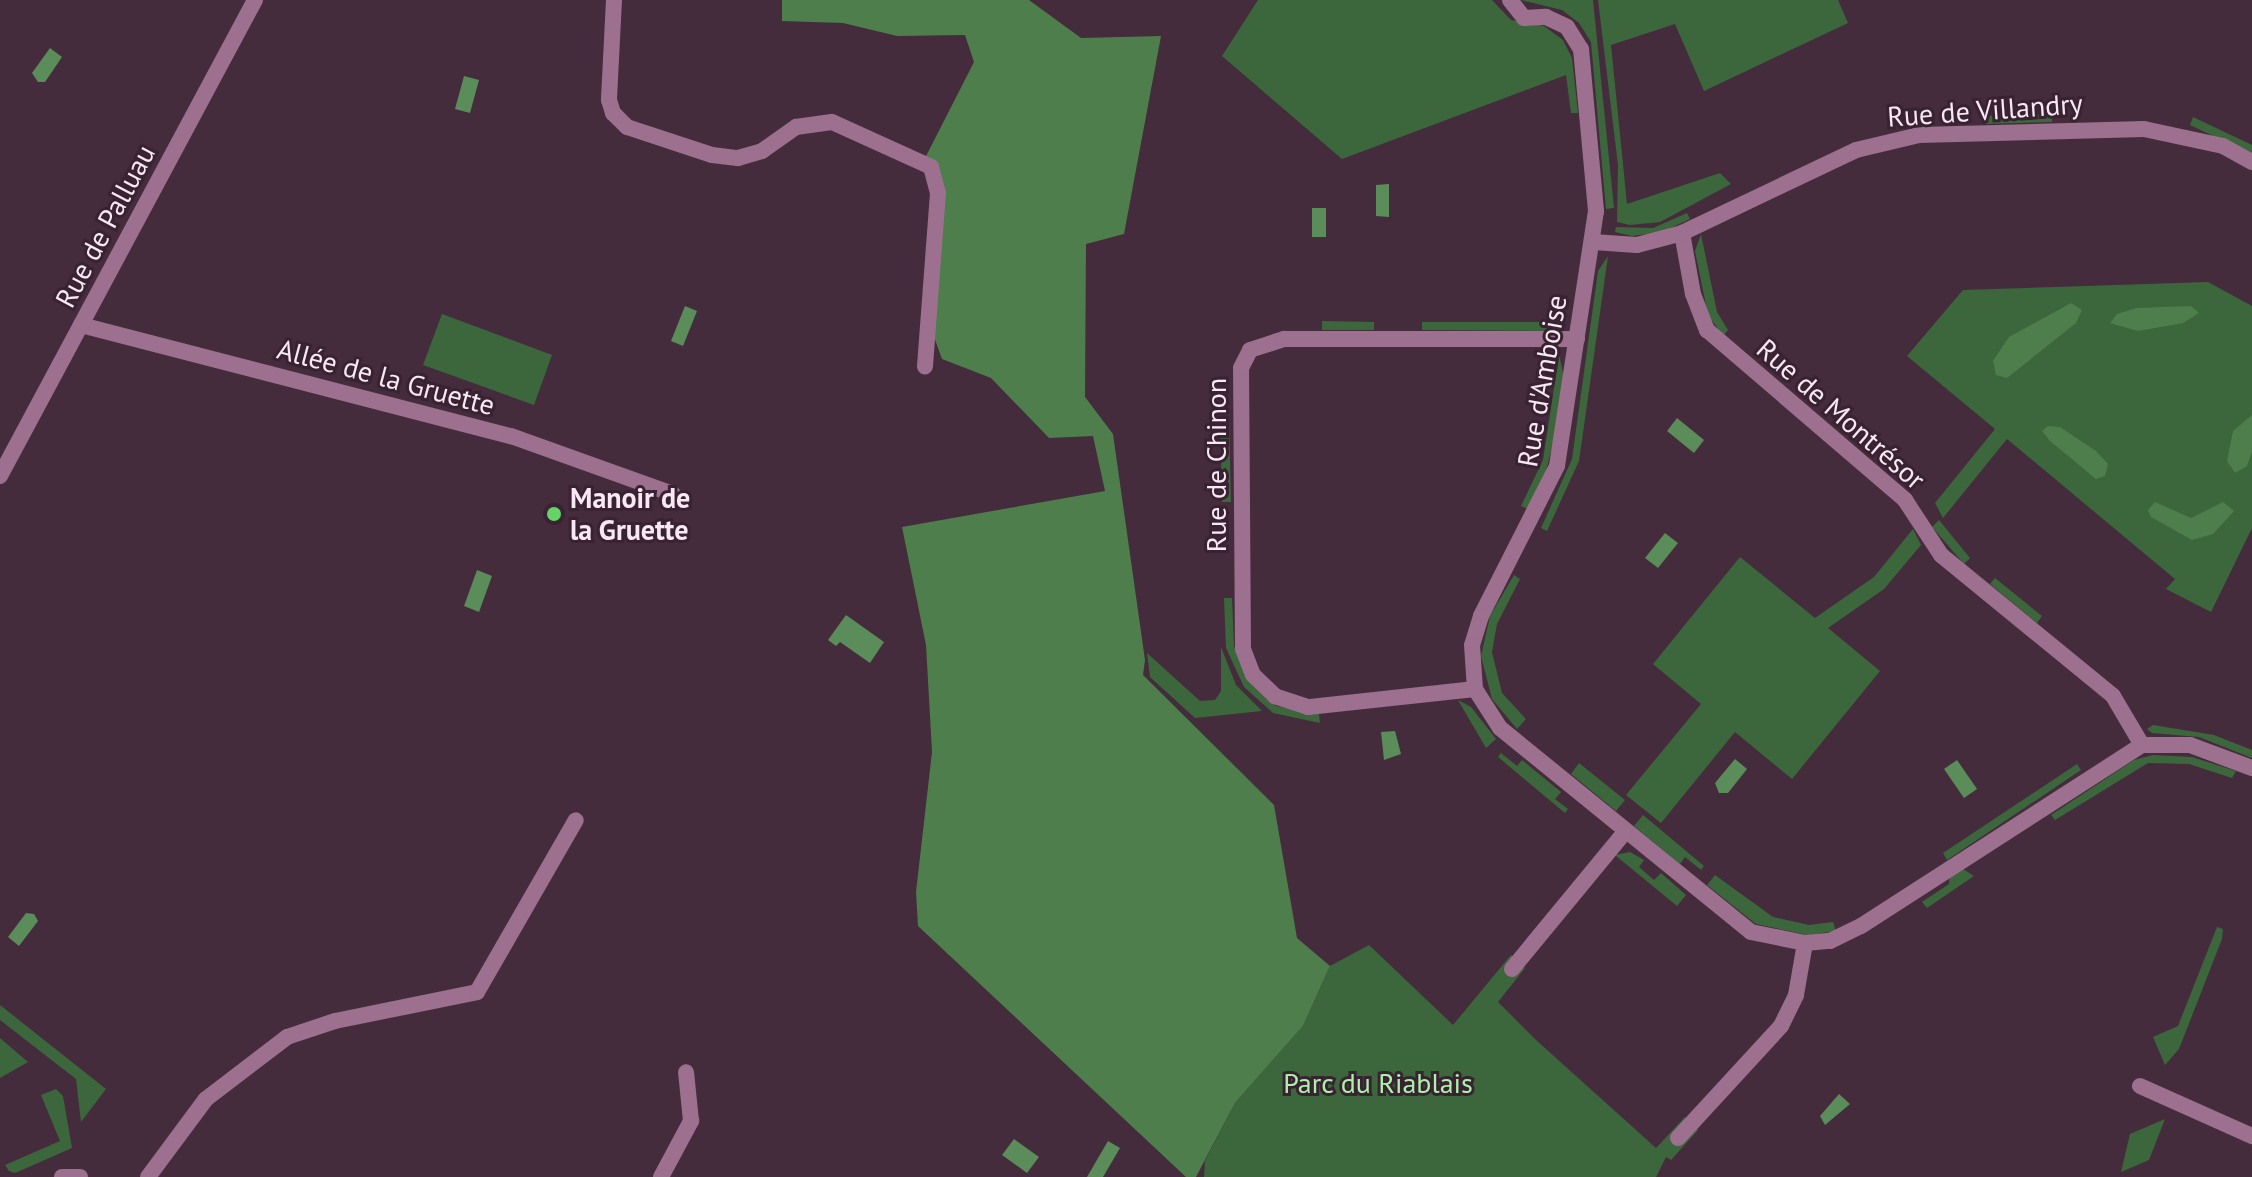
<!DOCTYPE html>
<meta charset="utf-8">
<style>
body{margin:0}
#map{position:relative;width:2252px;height:1177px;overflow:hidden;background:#442c3d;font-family:"PT Sans",sans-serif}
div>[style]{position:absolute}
.green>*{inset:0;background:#3c673c}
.forest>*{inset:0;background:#4d7e4c}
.water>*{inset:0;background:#5b8d5a}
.minor>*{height:16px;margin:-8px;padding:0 8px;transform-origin:8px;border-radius:8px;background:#9c708e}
.tertiary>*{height:16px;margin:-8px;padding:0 8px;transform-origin:8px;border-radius:8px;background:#9c708e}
.dots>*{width:22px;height:22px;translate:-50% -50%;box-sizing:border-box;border:4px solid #392232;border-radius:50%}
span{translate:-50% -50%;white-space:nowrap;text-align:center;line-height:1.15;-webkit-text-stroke:6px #392232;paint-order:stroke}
.street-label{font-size:28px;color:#f8e8f3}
.poi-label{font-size:28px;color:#f8e8f3;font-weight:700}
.left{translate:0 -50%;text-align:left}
.park-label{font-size:28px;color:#a9f2a8}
</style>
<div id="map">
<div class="green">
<div style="clip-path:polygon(1258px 0,1492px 0,1511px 20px,1544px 26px,1563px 40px,1572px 58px,1578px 113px,1571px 113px,1566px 75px,1342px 159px,1222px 56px)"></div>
<div style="clip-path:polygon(1521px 0,1593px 0,1614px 208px,1606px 209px,1591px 42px,1579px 23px,1562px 10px)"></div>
<div style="clip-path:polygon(1598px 0,1838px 0,1848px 23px,1704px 91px,1675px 24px,1611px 45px,1627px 204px,1720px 173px,1731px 184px,1660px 222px,1630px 225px,1617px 222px,1618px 165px)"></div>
<div style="clip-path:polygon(2052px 114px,2052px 122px,1986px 124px,1986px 116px)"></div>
<div style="clip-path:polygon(2193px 117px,2252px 145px,2252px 154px,2190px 125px)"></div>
<div style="clip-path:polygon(1687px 213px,1690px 219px,1662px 232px,1632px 236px,1615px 232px,1616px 227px,1653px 228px)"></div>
<div style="clip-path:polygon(1701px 234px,1717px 312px,1728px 330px,1723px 336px,1708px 315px,1695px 251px)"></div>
<div style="clip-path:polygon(1608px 256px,1579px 461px,1547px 531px,1541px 528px,1572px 459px,1598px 271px)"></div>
<div style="clip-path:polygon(2208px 282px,2252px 306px,2252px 528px,2211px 612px,2166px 589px,2175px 579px,2007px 439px,1943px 518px,1935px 503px,1995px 429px,1907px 356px,1963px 290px)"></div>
<div style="clip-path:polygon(442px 314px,552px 355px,534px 405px,423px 365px)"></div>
<div style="clip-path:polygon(1322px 321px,1374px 322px,1374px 330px,1322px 330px)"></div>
<div style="clip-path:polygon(1422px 322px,1558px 322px,1556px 331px,1422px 330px)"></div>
<div style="clip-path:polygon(1559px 355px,1564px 377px,1556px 431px,1545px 475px,1528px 509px,1521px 506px,1543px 460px)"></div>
<div style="clip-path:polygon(1220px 421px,1229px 422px,1231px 502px,1222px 502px)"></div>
<div style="clip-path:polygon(1939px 520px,1970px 558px,1964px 564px,1932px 527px)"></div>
<div style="clip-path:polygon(1913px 529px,1921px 545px,1884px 589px,1828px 628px,1880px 671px,1792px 779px,1735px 732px,1661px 823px,1626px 795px,1701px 704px,1653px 664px,1740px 557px,1815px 618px,1874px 577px)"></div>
<div style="clip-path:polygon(1514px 575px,1520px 579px,1497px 624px,1492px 652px,1502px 693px,1526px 719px,1517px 729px,1492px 699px,1481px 656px,1490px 616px)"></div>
<div style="clip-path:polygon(1995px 578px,2042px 616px,2037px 623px,1990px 584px)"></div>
<div style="clip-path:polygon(1224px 598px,1232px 598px,1234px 646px,1250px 682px,1276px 706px,1319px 714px,1320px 723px,1273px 713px,1244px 687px,1226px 648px)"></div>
<div style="clip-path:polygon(1221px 647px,1236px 685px,1262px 711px,1195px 718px,1150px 677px,1147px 653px,1200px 701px,1215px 700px,1221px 691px)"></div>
<div style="clip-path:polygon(1458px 700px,1471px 707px,1496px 739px,1486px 748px)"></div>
<div style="clip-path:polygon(2153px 725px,2214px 735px,2252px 750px,2252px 758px,2199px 737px,2152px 733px,2147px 729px)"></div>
<div style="clip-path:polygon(1501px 753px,1517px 766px,1522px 760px,1561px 792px,1555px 799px,1568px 809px,1565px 813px,1498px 757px)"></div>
<div style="clip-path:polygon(2153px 755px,2192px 757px,2236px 771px,2232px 778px,2189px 764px,2148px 763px,2055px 820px,2051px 815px,2134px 760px)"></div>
<div style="clip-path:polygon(1579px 763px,1625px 800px,1616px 811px,1571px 774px)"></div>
<div style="clip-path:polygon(2077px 764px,2081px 770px,1947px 860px,1943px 853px)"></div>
<div style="clip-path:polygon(1643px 815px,1704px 866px,1701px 870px,1685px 857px,1680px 864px,1634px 826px)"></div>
<div style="clip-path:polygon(1630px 852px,1644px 860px,1639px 867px,1654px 880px,1661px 873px,1686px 895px,1677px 906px,1615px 855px)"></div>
<div style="clip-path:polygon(1960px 867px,1974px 876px,1927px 908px,1922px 902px,1949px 884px,1950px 872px)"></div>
<div style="clip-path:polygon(1715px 875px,1773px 917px,1809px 925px,1833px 922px,1836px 931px,1808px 935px,1756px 924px,1707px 885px)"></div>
<div style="clip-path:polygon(2217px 927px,2223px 929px,2222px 939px,2179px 1049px,2165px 1065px,2153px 1037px,2178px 1026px)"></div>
<div style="clip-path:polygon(1369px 945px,1453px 1025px,1511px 955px,1525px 968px,1498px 1002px,1536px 1040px,1656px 1148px,1685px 1117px,1698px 1130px,1671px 1160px,1666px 1157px,1656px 1177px,1204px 1177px,1205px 1161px,1235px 1103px,1303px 1026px,1330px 966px)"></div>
<div style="clip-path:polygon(0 1005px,106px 1089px,81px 1122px,76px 1079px,0 1020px)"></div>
<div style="clip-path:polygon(0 1038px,28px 1062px,0 1078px)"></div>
<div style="clip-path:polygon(56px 1089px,63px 1096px,72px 1148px,15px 1173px,9px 1171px,5px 1165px,60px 1141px,41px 1095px)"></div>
<div style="clip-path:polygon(2165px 1119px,2149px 1160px,2121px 1172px,2130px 1134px)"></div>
</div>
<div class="forest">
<div style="clip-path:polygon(782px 0,1029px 0,1081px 38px,1161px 36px,1124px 234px,1086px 244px,1085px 397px,1113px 434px,1145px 660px,1143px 675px,1274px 805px,1297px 938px,1330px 966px,1303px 1026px,1235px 1103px,1196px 1177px,1186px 1177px,918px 926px,916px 892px,932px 752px,926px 645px,902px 527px,1105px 491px,1093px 436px,1049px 438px,991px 378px,942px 359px,929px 323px,938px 193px,923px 162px,974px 62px,965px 35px,897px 36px,843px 23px,782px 21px)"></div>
<div style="clip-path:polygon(2071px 303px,2082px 310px,2076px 323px,2007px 378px,1996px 375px,1993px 361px,2009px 337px)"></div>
<div style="clip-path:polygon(2191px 306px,2199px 313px,2183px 323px,2138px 331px,2110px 323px,2117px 314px,2136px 308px)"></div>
<div style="clip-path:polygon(2252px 415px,2252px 451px,2247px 466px,2235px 473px,2227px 461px,2233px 431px)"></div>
<div style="clip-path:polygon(2048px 426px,2060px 427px,2096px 451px,2108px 464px,2105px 476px,2096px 479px,2050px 441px,2042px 431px)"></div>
<div style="clip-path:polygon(2155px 502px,2191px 518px,2223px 502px,2234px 511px,2213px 534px,2192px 540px,2151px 517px,2148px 510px)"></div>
</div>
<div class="water">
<div style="clip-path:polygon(50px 48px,62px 57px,45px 82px,38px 82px,32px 73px)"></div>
<div style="clip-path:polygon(464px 76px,479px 80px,470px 113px,455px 109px)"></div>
<div style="clip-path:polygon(1389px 184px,1389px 217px,1376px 216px,1376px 185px)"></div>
<div style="clip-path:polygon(1312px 208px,1326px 208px,1326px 237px,1312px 237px)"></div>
<div style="clip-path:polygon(685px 306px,697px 311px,683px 346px,671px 341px)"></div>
<div style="clip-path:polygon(1677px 418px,1704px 440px,1694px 453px,1667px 431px)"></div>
<div style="clip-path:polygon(1665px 533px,1678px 543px,1658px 568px,1645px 558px)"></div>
<div style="clip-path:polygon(477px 570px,492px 576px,479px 612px,464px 606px)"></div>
<div style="clip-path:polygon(846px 615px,884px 642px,870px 663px,840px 642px,836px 646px,828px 640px)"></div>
<div style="clip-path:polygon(1395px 731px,1401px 754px,1384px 760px,1381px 732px)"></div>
<div style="clip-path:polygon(1735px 759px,1747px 769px,1728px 793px,1719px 793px,1715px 783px)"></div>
<div style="clip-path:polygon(1957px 760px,1977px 789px,1964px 798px,1944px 769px)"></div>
<div style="clip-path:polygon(26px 913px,34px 914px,38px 921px,19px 946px,8px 937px)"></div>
<div style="clip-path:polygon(1839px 1094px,1850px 1104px,1825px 1125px,1820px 1116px)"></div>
<div style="clip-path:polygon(1014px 1139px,1039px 1157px,1027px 1173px,1002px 1155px)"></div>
<div style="clip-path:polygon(1108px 1141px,1120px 1148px,1103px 1177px,1087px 1177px)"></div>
</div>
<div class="minor">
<div style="left:614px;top:0;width:100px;rotate:92.9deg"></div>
<div style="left:609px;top:100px;width:14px;rotate:73deg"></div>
<div style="left:613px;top:113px;width:20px;rotate:45deg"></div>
<div style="left:627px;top:127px;width:89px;rotate:18.2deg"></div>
<div style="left:712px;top:155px;width:26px;rotate:7deg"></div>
<div style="left:738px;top:158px;width:25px;rotate:-16deg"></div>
<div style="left:762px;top:151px;width:42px;rotate:-35.2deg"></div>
<div style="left:796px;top:127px;width:36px;rotate:-8deg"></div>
<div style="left:832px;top:122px;width:109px;rotate:24.4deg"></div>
<div style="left:931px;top:167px;width:27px;rotate:75deg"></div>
<div style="left:938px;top:193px;width:174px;rotate:94.3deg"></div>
<div style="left:1510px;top:0;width:23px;rotate:52deg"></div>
<div style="left:1524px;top:18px;width:22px;rotate:-3deg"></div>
<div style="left:1546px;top:17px;width:23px;rotate:25deg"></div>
<div style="left:1567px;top:27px;width:26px;rotate:58deg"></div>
<div style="left:1581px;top:49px;width:163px;rotate:84.7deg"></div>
<div style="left:1596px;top:211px;width:258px;rotate:98.7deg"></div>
<div style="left:1557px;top:466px;width:168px;rotate:116.9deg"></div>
<div style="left:1481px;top:616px;width:30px;rotate:107deg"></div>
<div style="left:1472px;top:645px;width:44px;rotate:86.1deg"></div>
<div style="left:1475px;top:689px;width:46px;rotate:57.3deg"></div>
<div style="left:1500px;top:728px;width:323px;rotate:39.1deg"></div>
<div style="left:1751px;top:932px;width:55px;rotate:11.5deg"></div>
<div style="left:1805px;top:943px;width:25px;rotate:-5deg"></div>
<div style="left:1830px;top:941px;width:34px;rotate:-26deg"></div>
<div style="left:1861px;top:926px;width:334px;rotate:-32.8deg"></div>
<div style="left:2142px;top:745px;width:48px"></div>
<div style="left:2190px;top:745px;width:66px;rotate:20.4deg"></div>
<div style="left:1682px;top:233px;width:62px;rotate:79.8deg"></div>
<div style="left:1693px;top:294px;width:39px;rotate:69deg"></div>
<div style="left:1707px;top:330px;width:261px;rotate:40.6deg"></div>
<div style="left:1905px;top:500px;width:66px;rotate:56.8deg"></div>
<div style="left:1941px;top:555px;width:222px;rotate:39.3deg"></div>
<div style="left:2113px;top:696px;width:57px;rotate:59.4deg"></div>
<div style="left:1593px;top:242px;width:44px;rotate:3.9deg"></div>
<div style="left:1637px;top:245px;width:47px;rotate:-14.9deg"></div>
<div style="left:1682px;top:233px;width:193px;rotate:-25.5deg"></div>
<div style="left:1856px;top:150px;width:65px;rotate:-13.4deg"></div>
<div style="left:1919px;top:135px;width:225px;rotate:-1.5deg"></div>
<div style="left:2144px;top:129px;width:81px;rotate:12.1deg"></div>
<div style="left:2223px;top:146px;width:33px;rotate:29deg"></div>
<div style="left:81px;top:325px;width:444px;rotate:14.5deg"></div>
<div style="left:511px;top:436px;width:172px;rotate:19.7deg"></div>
<div style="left:1475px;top:689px;width:168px;rotate:173.8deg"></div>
<div style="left:1308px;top:707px;width:35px;rotate:-162deg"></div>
<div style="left:1275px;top:696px;width:30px;rotate:-136deg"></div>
<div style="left:1253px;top:675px;width:28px;rotate:-111deg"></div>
<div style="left:1243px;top:649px;width:281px;rotate:-90.4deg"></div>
<div style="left:1241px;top:368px;width:20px;rotate:-63deg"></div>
<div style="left:1250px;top:350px;width:36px;rotate:-18deg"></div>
<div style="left:1284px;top:339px;width:293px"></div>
<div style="left:1512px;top:969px;width:178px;rotate:-50.5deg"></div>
<div style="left:2140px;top:1086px;width:123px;rotate:24.1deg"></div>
<div style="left:1678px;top:1138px;width:152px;rotate:-47.4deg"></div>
<div style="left:1781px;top:1026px;width:34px;rotate:-64deg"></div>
<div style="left:1796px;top:995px;width:53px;rotate:-80.2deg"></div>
<div style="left:62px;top:1177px;width:18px"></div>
<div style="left:148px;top:1177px;width:97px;rotate:-53.4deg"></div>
<div style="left:206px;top:1099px;width:102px;rotate:-37.4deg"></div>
<div style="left:287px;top:1037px;width:51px;rotate:-18.4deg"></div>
<div style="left:335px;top:1021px;width:145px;rotate:-11.5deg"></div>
<div style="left:477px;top:992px;width:198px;rotate:-60.1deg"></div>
<div style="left:661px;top:1177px;width:64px;rotate:-61.8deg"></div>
<div style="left:691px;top:1121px;width:49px;rotate:-95.8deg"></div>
</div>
<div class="tertiary">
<div style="left:0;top:476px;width:540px;rotate:-61.82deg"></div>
</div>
<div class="dots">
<div style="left:554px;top:514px;background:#64d468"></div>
</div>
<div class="street-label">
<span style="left:1985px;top:110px;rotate:-4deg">Rue de Villandry</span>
<span style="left:105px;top:226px;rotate:-62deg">Rue de Palluau</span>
<span style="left:386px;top:377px;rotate:15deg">Allée de la Gruette</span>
<span style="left:1542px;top:381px;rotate:-80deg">Rue d'Amboise</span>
<span style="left:1841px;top:414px;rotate:41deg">Rue de Montrésor</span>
<span style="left:1216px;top:465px;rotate:-90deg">Rue de Chinon</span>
</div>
<div class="poi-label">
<span class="left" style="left:570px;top:514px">Manoir de<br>la Gruette</span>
</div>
<div class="park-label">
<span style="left:1378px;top:1083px">Parc du Riablais</span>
</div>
</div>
